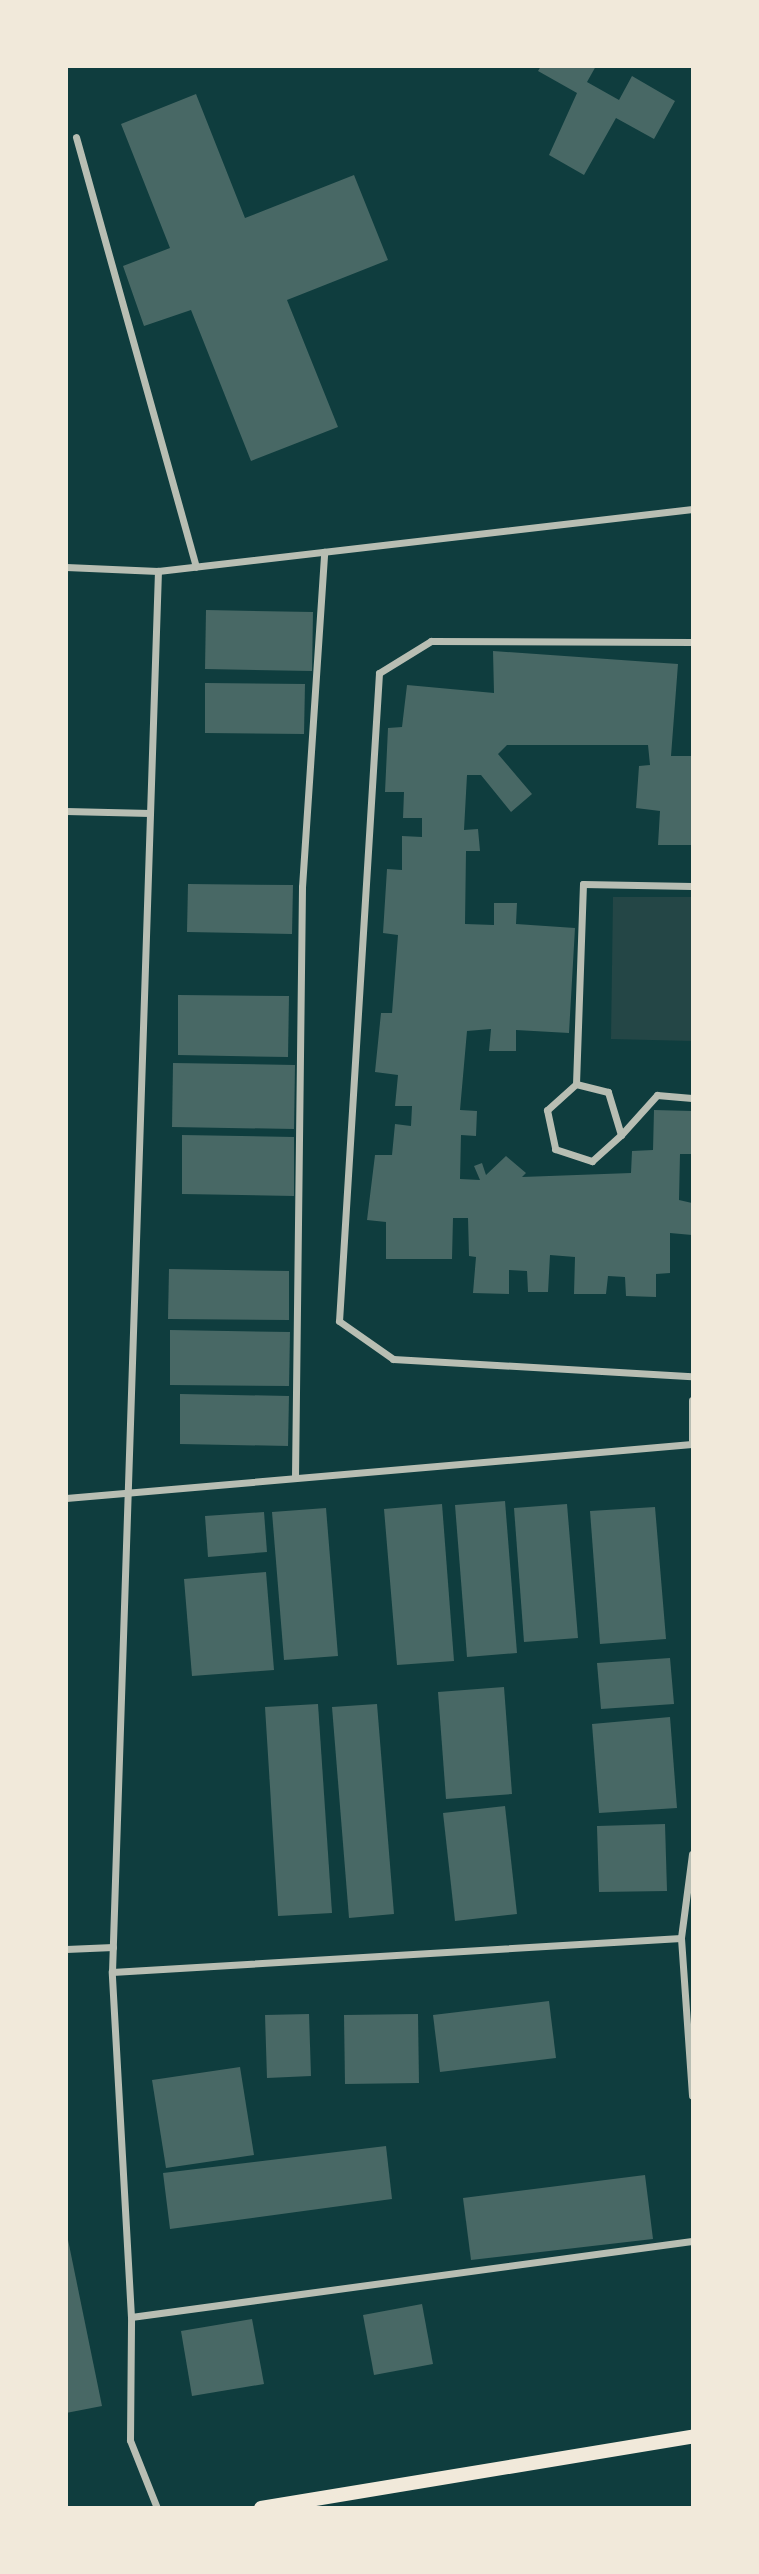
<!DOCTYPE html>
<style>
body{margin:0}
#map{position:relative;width:759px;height:2574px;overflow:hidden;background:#0f3d3e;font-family:Mulish,sans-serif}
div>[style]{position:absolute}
.green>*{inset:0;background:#244646}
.building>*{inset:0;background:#486865}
.minor>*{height:7px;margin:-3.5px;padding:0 3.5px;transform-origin:3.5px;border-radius:3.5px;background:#b8beb3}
.secondary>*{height:14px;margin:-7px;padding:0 7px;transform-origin:7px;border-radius:7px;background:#f1e9da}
span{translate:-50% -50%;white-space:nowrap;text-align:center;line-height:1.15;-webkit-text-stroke:5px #f1e9da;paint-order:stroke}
.frame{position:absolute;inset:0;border:68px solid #f1e9da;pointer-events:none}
</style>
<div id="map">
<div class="green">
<div style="clip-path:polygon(613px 897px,692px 897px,692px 1041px,611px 1039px)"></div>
</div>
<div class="building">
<div style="clip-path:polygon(541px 66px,596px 66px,587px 82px,619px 100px,632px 76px,675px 101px,654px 139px,616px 118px,584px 175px,549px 155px,577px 93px,538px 71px)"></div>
<div style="clip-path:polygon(196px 94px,245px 218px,354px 175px,388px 260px,287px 300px,338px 427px,251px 461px,191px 310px,144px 326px,123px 266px,170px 248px,121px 124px)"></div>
<div style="clip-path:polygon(206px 610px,313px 612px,312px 671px,205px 669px)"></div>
<div style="clip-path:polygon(493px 651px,678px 664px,671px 756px,692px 756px,692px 845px,658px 845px,660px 811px,636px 808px,639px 766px,650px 765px,648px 745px,507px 745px,498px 754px,532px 794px,511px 812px,481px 775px,467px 775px,464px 830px,478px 829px,480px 851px,466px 851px,465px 924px,494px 925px,494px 903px,517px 903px,516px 924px,575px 928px,569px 1033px,516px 1030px,516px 1051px,489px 1051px,491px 1029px,467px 1031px,460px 1110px,477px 1111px,476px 1136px,461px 1135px,460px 1179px,480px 1180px,474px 1166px,482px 1163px,486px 1175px,506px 1156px,526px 1173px,522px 1177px,631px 1173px,632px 1151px,653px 1150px,654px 1110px,692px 1111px,692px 1154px,680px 1154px,679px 1200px,692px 1203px,692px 1235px,670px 1233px,670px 1273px,656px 1274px,656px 1297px,626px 1296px,625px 1277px,608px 1276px,606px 1294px,574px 1294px,575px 1257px,550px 1255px,548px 1292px,528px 1292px,527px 1271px,509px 1270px,509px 1294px,473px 1293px,476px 1257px,469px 1256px,468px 1218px,453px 1218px,452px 1259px,386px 1259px,386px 1222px,367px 1220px,375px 1155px,392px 1155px,395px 1124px,411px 1126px,412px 1106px,395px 1106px,398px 1075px,375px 1072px,381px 1013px,392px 1013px,398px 935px,383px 933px,387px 869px,402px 870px,402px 836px,422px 837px,422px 818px,403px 818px,404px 792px,385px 792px,388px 728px,402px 727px,407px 685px,494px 693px)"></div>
<div style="clip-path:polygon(205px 683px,305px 684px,304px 734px,205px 733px)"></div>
<div style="clip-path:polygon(188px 884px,293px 885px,292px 934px,187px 932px)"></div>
<div style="clip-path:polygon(178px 995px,289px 996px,288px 1057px,178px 1055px)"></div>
<div style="clip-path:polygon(173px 1063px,295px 1065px,294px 1129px,172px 1127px)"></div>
<div style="clip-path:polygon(182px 1135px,294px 1137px,294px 1196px,182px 1194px)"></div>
<div style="clip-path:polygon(169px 1269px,289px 1271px,289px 1320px,168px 1319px)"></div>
<div style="clip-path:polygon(170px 1330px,290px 1332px,289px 1386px,170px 1385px)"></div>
<div style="clip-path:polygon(180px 1394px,289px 1396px,288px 1446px,180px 1444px)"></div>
<div style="clip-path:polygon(505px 1501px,517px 1653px,467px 1657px,455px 1505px)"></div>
<div style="clip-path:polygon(442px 1504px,454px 1661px,397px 1665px,384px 1509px)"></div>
<div style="clip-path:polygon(567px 1504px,578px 1638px,524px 1642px,514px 1508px)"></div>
<div style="clip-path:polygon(655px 1507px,666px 1639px,600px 1644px,590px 1511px)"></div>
<div style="clip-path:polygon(326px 1508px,338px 1656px,284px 1660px,272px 1512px)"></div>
<div style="clip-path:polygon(264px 1512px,267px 1552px,208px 1557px,205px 1516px)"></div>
<div style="clip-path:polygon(266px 1572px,274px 1670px,192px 1676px,184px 1579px)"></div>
<div style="clip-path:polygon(670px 1658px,674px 1704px,601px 1709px,597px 1663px)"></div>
<div style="clip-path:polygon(504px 1687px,512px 1794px,446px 1799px,438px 1692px)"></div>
<div style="clip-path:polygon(318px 1704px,332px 1913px,278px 1916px,265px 1707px)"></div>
<div style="clip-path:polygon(377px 1704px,394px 1914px,349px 1918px,332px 1707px)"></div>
<div style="clip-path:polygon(670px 1717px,677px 1808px,599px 1813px,592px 1724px)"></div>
<div style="clip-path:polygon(505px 1806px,517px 1914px,455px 1921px,443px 1813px)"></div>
<div style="clip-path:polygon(665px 1824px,667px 1891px,599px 1892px,597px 1826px)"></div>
<div style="clip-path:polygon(549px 2001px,556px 2058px,440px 2072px,433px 2015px)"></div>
<div style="clip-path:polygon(309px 2014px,311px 2076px,267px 2078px,265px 2015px)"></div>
<div style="clip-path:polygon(418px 2014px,419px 2083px,345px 2084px,344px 2015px)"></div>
<div style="clip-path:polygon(240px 2067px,254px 2155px,166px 2168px,152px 2080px)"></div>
<div style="clip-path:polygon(386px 2146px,392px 2199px,170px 2229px,163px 2173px)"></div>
<div style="clip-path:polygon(645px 2175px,653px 2239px,471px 2260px,463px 2198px)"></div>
<div style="clip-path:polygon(66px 2230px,102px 2406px,66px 2413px)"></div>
<div style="clip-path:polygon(422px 2304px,433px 2364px,374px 2375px,363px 2315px)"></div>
<div style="clip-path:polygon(252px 2319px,264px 2384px,192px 2396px,181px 2331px)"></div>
</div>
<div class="minor">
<div style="left:76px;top:137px;width:446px;rotate:74.4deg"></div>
<div style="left:66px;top:567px;width:92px;rotate:2.5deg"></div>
<div style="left:158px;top:571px;width:538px;rotate:-6.62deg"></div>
<div style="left:692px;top:642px;width:261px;rotate:-179.8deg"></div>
<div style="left:431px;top:641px;width:61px;rotate:148.4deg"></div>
<div style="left:379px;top:673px;width:649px;rotate:93.53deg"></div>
<div style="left:339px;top:1321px;width:66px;rotate:35.1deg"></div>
<div style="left:393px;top:1359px;width:299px;rotate:3.3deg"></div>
<div style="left:66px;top:811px;width:84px;rotate:1.4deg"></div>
<div style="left:576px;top:1084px;width:200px;rotate:-88deg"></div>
<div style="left:583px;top:884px;width:109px;rotate:1.1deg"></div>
<div style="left:621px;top:1135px;width:45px;rotate:-106.8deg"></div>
<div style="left:608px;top:1092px;width:33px;rotate:-166deg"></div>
<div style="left:576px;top:1084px;width:39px;rotate:138deg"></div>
<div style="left:547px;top:1110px;width:40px;rotate:78deg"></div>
<div style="left:555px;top:1149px;width:39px;rotate:18deg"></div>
<div style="left:592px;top:1161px;width:39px;rotate:-42deg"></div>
<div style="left:621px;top:1135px;width:54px;rotate:-48deg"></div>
<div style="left:657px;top:1095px;width:35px;rotate:5deg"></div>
<div style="left:692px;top:1400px;width:40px;rotate:90deg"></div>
<div style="left:295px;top:1477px;width:590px;rotate:-89.32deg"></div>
<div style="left:302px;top:887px;width:336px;rotate:-86.2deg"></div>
<div style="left:66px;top:1498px;width:628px;rotate:-4.93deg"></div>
<div style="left:692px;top:1854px;width:85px;rotate:97.5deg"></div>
<div style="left:681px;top:1938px;width:158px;rotate:86deg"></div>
<div style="left:66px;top:1949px;width:47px;rotate:-2.4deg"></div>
<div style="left:112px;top:1972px;width:570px;rotate:-3.42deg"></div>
<div style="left:131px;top:2317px;width:566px;rotate:-7.72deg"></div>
<div style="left:157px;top:2508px;width:73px;rotate:-111.7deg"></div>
<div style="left:130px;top:2440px;width:123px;rotate:-89.5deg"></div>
<div style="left:131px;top:2317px;width:346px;rotate:-93.2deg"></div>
<div style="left:112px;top:1972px;width:1402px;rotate:-88.12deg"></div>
</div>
<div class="secondary">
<div style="left:261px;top:2508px;width:437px;rotate:-9.4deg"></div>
</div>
<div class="frame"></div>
</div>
